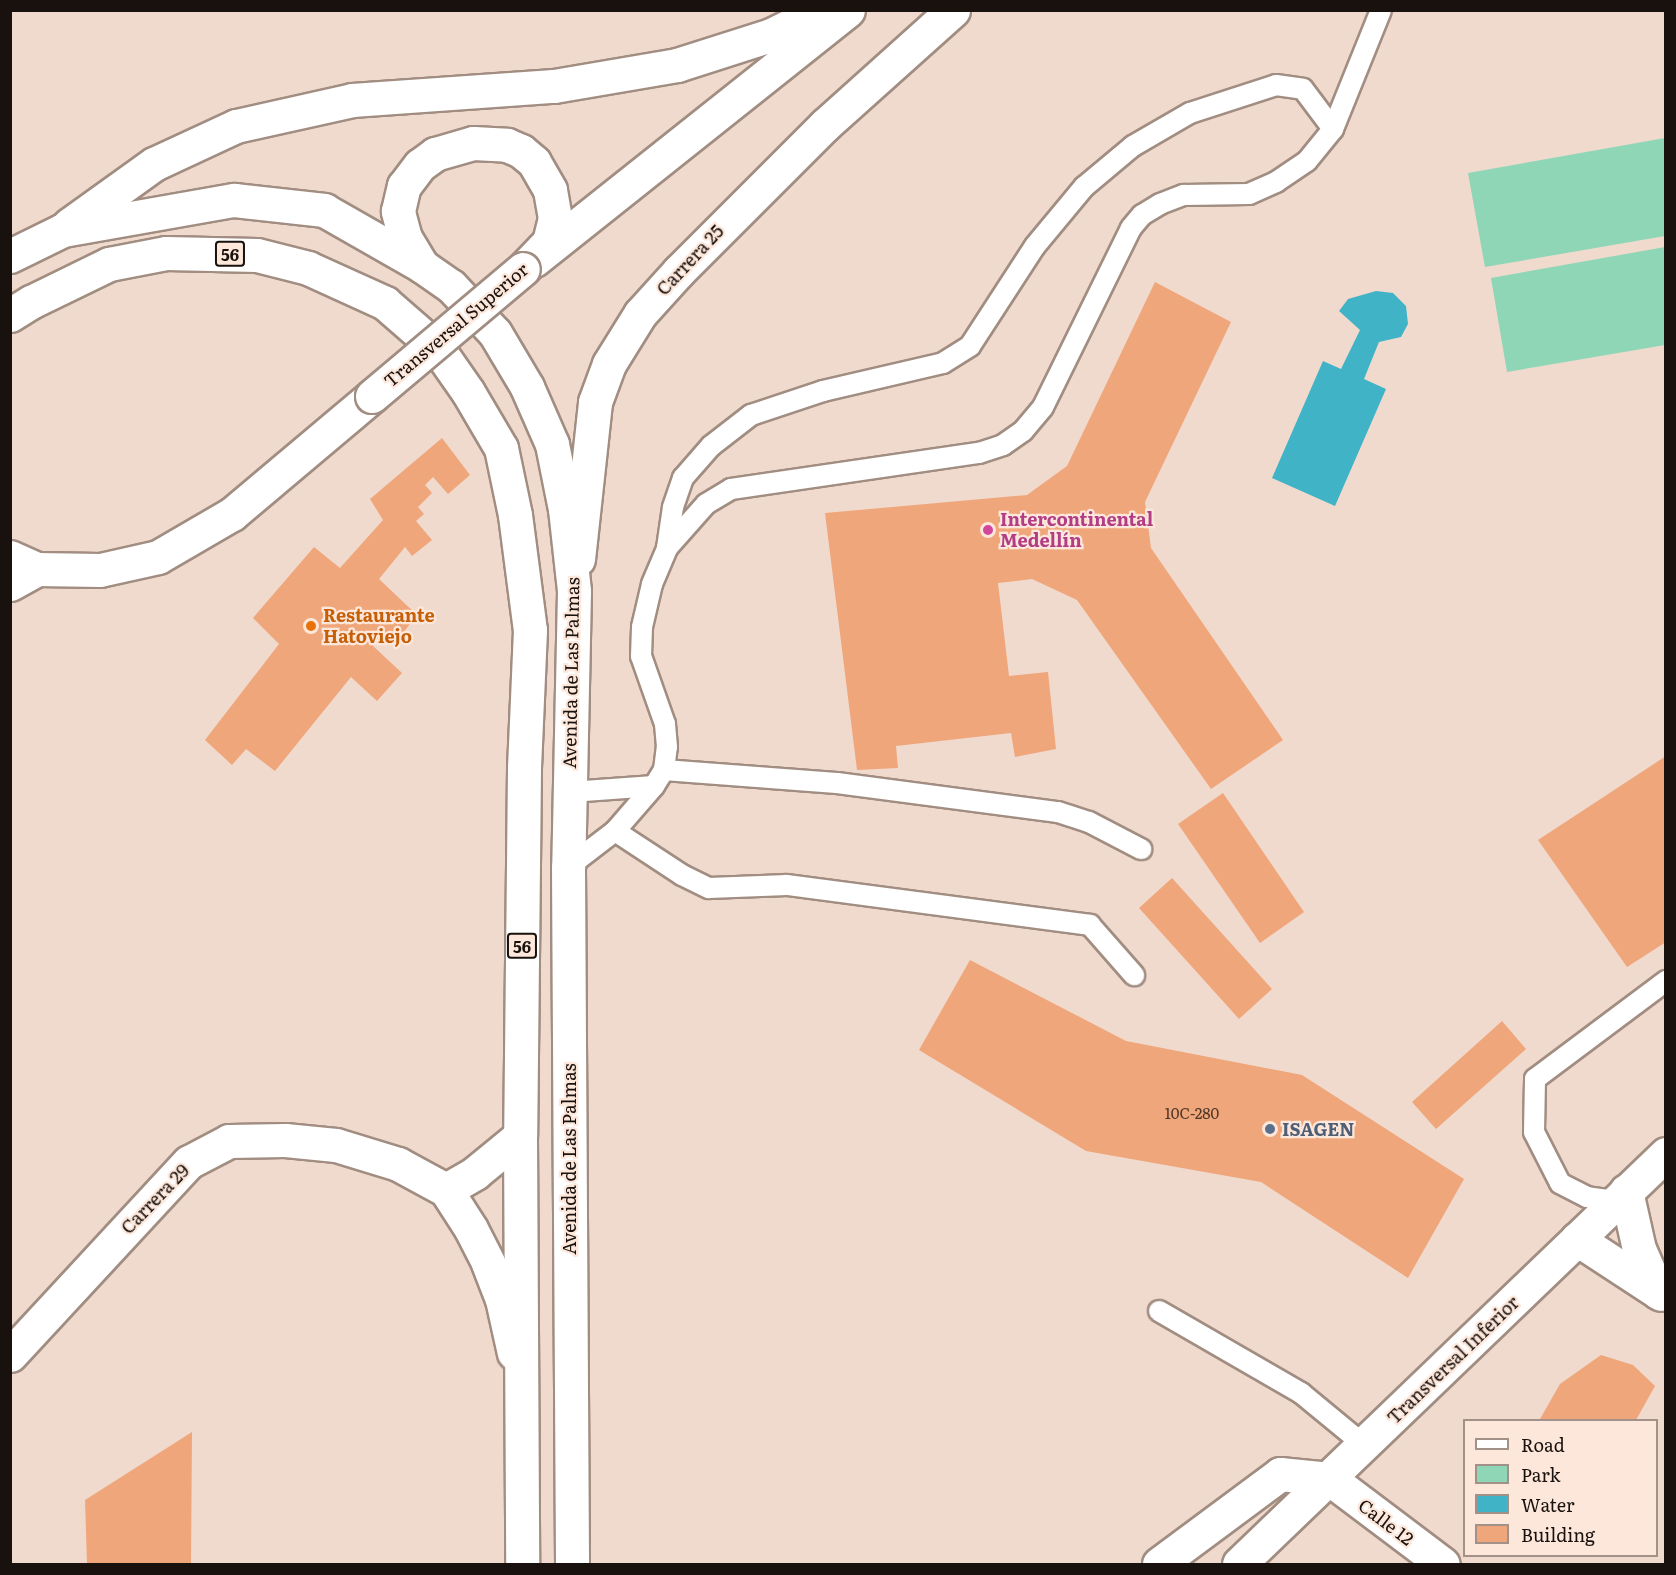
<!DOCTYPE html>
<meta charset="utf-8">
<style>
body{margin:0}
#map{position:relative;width:1676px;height:1575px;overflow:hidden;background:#f0dace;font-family:Literata,serif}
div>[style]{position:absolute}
.green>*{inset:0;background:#8ed6b5}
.water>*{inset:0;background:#40b3c7}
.building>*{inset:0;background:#efa67a}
.roads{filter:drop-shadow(2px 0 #a18d81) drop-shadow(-2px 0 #a18d81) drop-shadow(0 2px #a18d81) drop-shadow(0 -2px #a18d81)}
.lane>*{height:20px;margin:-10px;padding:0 10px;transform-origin:10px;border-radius:10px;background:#fff}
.street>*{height:33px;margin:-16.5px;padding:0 16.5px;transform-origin:16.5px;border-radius:16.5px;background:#fff}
.secondary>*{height:33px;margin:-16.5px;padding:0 16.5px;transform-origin:16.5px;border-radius:16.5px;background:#fff}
.primary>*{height:33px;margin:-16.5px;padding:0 16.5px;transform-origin:16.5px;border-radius:16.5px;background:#fff}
.bridges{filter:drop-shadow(2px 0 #a18d81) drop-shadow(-2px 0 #a18d81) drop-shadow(0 2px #a18d81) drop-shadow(0 -2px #a18d81)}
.secondary-bridge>*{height:33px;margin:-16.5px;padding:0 16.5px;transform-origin:16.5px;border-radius:16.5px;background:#fff}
.dots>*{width:16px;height:16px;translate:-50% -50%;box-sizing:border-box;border:3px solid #fde7db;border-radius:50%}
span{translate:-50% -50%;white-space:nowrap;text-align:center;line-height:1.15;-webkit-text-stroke:4.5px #fde7db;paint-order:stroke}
.number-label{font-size:15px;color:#4e3628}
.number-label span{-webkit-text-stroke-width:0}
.shield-label span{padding:2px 4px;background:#fde7db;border:2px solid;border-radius:4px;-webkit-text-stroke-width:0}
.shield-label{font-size:16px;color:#18110d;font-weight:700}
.street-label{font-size:18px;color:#18110d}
.hotel-label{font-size:18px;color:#b23c85;font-weight:700}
.left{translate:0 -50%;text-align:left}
.food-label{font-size:18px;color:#c56008;font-weight:700}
.service-label{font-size:18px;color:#4e5e75;font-weight:700}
.frame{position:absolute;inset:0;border:12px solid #18110d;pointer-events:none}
.legend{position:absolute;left:1463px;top:1419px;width:195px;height:138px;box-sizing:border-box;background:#fde7db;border:2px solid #a19189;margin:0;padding:8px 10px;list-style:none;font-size:18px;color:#18110d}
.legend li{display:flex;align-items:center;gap:12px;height:30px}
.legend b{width:30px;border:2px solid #a19189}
</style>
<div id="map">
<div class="green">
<div style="clip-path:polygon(1665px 138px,1665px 236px,1485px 267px,1468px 173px)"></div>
<div style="clip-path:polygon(1665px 247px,1665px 345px,1507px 372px,1491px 278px)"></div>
</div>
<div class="water">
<div style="clip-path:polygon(1376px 291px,1393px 293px,1406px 306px,1408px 324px,1401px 337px,1379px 342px,1364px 379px,1386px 389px,1335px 506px,1272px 478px,1323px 361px,1341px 369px,1360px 330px,1339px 311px,1348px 299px)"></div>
</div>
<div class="building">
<div style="clip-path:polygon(1155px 282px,1231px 322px,1145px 502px,1151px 548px,1283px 740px,1211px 789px,1077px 600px,1032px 579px,998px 583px,1009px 676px,1048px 672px,1056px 749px,1015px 757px,1011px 733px,896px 746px,898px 768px,857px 770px,825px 513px,1027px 495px,1067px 466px)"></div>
<div style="clip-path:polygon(442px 438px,470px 475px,448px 494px,433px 477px,425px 485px,432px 493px,418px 507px,424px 514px,416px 521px,432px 540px,412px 556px,405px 547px,379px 579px,417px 615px,396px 642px,384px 633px,373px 646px,402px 673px,377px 701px,351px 677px,275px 771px,246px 749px,232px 765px,205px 740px,279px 644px,253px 618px,314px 547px,340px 568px,383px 520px,370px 499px)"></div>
<div style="clip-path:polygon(1666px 756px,1666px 942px,1627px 967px,1538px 840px)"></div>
<div style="clip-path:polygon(1223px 793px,1304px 912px,1260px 943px,1178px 824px)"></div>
<div style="clip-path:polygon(1172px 878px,1272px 989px,1239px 1019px,1139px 908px)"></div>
<div style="clip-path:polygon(970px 960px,1126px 1041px,1302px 1075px,1464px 1179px,1408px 1278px,1261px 1182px,1086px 1151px,919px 1050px)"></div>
<div style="clip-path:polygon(1502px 1021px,1526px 1049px,1436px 1129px,1412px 1102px)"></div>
<div style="clip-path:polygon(1601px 1355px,1633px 1365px,1655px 1386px,1636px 1420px,1542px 1420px,1540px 1419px,1560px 1384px)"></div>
<div style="clip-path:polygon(192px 1432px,191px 1564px,87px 1564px,85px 1500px)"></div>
</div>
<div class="roads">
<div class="lane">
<div style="left:667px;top:548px;width:41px;rotate:-81.7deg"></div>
<div style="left:673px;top:507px;width:31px;rotate:-71deg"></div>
<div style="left:683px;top:478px;width:43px;rotate:-48.8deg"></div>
<div style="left:711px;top:446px;width:51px;rotate:-37.8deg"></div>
<div style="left:751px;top:415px;width:76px;rotate:-18.4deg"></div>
<div style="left:823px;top:391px;width:123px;rotate:-13.1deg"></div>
<div style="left:943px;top:363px;width:32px;rotate:-32deg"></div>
<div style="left:970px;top:346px;width:119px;rotate:-57deg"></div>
<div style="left:1035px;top:246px;width:77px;rotate:-50.3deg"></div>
<div style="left:1084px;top:187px;width:64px;rotate:-39.9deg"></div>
<div style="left:1133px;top:146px;width:66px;rotate:-30.1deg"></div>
<div style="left:1190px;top:113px;width:90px;rotate:-18deg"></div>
<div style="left:1276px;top:85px;width:27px;rotate:8deg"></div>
<div style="left:1303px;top:89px;width:50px;rotate:53.1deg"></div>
<div style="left:664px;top:770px;width:173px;rotate:4.3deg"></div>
<div style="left:837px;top:783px;width:223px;rotate:7.5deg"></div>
<div style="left:1058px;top:812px;width:33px;rotate:18deg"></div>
<div style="left:1089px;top:822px;width:59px;rotate:27.4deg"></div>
<div style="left:570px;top:792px;width:84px;rotate:-4.1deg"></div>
<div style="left:615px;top:831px;width:80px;rotate:33.3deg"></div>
<div style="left:682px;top:875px;width:30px;rotate:26deg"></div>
<div style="left:709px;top:888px;width:78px;rotate:-2.2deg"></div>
<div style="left:787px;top:885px;width:306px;rotate:7.5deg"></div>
<div style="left:1090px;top:925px;width:67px;rotate:48.7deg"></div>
<div style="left:568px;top:867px;width:59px;rotate:-37.5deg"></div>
<div style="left:615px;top:831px;width:60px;rotate:-49.1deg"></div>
<div style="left:654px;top:786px;width:19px;rotate:-58deg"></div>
<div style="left:664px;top:770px;width:23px;rotate:-83deg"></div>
<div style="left:667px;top:747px;width:23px;rotate:-95deg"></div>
<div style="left:665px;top:724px;width:72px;rotate:-109.4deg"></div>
<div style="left:641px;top:656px;width:29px;rotate:-88deg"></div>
<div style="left:642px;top:627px;width:44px;rotate:-76.9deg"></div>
<div style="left:652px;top:584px;width:39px;rotate:-67deg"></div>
<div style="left:667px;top:548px;width:59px;rotate:-48.4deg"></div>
<div style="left:706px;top:504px;width:29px;rotate:-31deg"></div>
<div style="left:731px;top:489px;width:251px;rotate:-8.3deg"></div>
<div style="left:979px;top:453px;width:25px;rotate:-18deg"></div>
<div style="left:1003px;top:445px;width:24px;rotate:-35deg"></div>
<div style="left:1023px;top:431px;width:31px;rotate:-50deg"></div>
<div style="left:1043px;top:407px;width:199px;rotate:-63.8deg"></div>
<div style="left:1131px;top:228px;width:17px;rotate:-50deg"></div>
<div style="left:1142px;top:215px;width:21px;rotate:-31deg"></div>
<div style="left:1160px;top:204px;width:26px;rotate:-21deg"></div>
<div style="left:1184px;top:195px;width:65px;rotate:-0.9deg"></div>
<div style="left:1249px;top:194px;width:30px;rotate:-24deg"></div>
<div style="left:1276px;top:182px;width:37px;rotate:-34deg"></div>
<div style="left:1307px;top:161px;width:41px;rotate:-50.9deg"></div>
<div style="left:1333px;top:129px;width:128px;rotate:-68deg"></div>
<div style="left:1615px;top:1201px;width:28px;rotate:-172deg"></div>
<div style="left:1587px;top:1197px;width:30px;rotate:-153deg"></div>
<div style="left:1560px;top:1183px;width:57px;rotate:-117deg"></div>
<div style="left:1534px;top:1132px;width:53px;rotate:-88.9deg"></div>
<div style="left:1535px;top:1079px;width:164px;rotate:-36.8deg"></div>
<div style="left:1159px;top:1311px;width:164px;rotate:30deg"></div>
<div style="left:1301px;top:1393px;width:82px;rotate:39.5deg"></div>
</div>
<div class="street">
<div style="left:578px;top:559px;width:158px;rotate:-83.8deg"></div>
<div style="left:595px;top:402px;width:40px;rotate:-69.8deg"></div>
<div style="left:609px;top:364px;width:59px;rotate:-58.2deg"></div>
<div style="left:640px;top:314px;width:58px;rotate:-47.8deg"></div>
<div style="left:679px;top:271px;width:206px;rotate:-45deg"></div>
<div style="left:825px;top:125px;width:172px;rotate:-41.9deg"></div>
<div style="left:10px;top:584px;width:31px;rotate:-29deg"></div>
<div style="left:446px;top:1190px;width:34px;rotate:-30deg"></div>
<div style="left:475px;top:1173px;width:58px;rotate:-39.4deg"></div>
<div style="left:1626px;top:1191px;width:59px;rotate:77.4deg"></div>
<div style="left:1639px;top:1249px;width:47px;rotate:66.2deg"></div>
<div style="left:1577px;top:1239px;width:100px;rotate:33.2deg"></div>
<div style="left:10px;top:1355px;width:263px;rotate:-47.2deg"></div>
<div style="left:189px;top:1162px;width:45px;rotate:-27.7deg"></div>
<div style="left:229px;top:1141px;width:56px;rotate:-1deg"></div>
<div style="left:285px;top:1140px;width:51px;rotate:5.6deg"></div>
<div style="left:336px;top:1145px;width:65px;rotate:17deg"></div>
<div style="left:398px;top:1164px;width:55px;rotate:28.4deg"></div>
<div style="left:446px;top:1190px;width:46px;rotate:57.3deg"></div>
<div style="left:471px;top:1229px;width:38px;rotate:63deg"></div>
<div style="left:488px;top:1263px;width:39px;rotate:69deg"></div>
<div style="left:502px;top:1299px;width:55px;rotate:77.5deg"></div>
<div style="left:1330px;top:1479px;width:141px;rotate:37deg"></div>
</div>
<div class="secondary">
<div style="left:534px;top:260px;width:401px;rotate:-38.5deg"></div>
<div style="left:37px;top:569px;width:63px;rotate:0.9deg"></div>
<div style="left:100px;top:570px;width:59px;rotate:-12.6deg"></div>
<div style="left:158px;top:557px;width:86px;rotate:-30.2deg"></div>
<div style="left:232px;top:514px;width:183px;rotate:-40.1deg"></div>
<div style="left:1239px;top:1564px;width:592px;rotate:-43.84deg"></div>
</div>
<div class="primary">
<div style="left:69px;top:225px;width:105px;rotate:-35.7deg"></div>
<div style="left:154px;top:164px;width:90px;rotate:-24.9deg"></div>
<div style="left:236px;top:126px;width:119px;rotate:-12.6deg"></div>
<div style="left:352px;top:100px;width:202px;rotate:-4deg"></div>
<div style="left:554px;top:86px;width:125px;rotate:-9.7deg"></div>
<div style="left:677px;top:65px;width:99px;rotate:-17.7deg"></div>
<div style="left:771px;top:35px;width:57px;rotate:-26.1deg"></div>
<div style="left:10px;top:256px;width:59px;rotate:-26.1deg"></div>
<div style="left:63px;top:230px;width:174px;rotate:-10deg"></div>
<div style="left:234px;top:200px;width:91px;rotate:6.3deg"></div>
<div style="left:324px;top:210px;width:113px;rotate:29.7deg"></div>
<div style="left:422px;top:266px;width:35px;rotate:35deg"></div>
<div style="left:451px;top:286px;width:64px;rotate:46.9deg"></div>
<div style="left:495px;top:333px;width:63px;rotate:59.3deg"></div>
<div style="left:527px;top:387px;width:62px;rotate:66.3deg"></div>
<div style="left:552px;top:444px;width:66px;rotate:78.7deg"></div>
<div style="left:565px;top:509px;width:82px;rotate:83.7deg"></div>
<div style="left:574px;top:591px;width:276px;rotate:91.2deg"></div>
<div style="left:568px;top:867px;width:697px;rotate:89.67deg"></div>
<div style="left:422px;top:266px;width:33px;rotate:-121deg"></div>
<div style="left:405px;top:238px;width:28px;rotate:-105deg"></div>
<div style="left:398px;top:211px;width:26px;rotate:-77deg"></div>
<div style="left:404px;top:186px;width:26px;rotate:-53deg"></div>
<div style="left:420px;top:165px;width:19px;rotate:-36deg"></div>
<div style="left:435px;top:154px;width:40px;rotate:-16deg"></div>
<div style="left:473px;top:143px;width:34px;rotate:3deg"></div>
<div style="left:507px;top:145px;width:15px;rotate:23deg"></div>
<div style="left:521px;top:151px;width:17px;rotate:40deg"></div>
<div style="left:534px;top:162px;width:32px;rotate:60deg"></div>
<div style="left:550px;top:190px;width:28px;rotate:80deg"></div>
<div style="left:555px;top:218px;width:25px;rotate:104deg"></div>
<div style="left:549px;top:242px;width:37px;rotate:134deg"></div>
<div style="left:10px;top:315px;width:25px;rotate:-32deg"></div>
<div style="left:31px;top:302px;width:87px;rotate:-26deg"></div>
<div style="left:109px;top:264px;width:58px;rotate:-10.9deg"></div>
<div style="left:166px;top:253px;width:91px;rotate:1.3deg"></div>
<div style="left:257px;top:255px;width:53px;rotate:14.3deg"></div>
<div style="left:308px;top:268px;width:85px;rotate:24.4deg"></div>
<div style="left:385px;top:303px;width:70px;rotate:41deg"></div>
<div style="left:438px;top:349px;width:52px;rotate:55.1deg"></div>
<div style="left:468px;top:392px;width:65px;rotate:59.5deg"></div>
<div style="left:501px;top:448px;width:68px;rotate:78.2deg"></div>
<div style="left:515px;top:515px;width:116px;rotate:82.6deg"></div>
<div style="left:530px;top:630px;width:139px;rotate:92.5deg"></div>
<div style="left:524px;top:769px;width:367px;rotate:90.6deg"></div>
<div style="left:520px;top:1136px;width:428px;rotate:89.7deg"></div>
<div style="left:10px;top:557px;width:30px;rotate:24deg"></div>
<div style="left:1159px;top:1564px;width:151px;rotate:-36.6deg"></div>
<div style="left:1280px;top:1474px;width:50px;rotate:5.7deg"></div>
</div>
</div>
<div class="bridges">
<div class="secondary-bridge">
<div style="left:372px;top:396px;width:197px;rotate:-40.1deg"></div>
</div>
</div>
<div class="dots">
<div style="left:988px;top:530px;background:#d1479c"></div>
<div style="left:311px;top:626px;background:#e8710a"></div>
<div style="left:1270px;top:1129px;background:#5c6f8a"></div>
</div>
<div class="number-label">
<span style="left:1192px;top:1113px">10C-280</span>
</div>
<div class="shield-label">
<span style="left:230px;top:254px">56</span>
<span style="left:522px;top:946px">56</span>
</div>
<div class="street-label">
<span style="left:690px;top:260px;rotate:-47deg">Carrera 25</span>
<span style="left:456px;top:325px;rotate:-40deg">Transversal Superior</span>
<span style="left:571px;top:673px;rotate:-89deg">Avenida de Las Palmas</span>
<span style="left:569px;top:1159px;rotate:-90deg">Avenida de Las Palmas</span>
<span style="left:155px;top:1199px;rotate:-46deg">Carrera 29</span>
<span style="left:1453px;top:1360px;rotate:-44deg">Transversal Inferior</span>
<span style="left:1386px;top:1522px;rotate:37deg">Calle 12</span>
</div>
<div class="hotel-label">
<span class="left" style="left:1000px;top:530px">Intercontinental<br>Medellín</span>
</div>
<div class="food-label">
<span class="left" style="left:323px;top:626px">Restaurante<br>Hatoviejo</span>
</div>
<div class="service-label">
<span class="left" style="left:1282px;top:1129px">ISAGEN</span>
</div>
<div class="frame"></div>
<ul class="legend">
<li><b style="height:8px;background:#fff"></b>Road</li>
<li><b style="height:16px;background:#8ed6b5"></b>Park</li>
<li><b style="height:16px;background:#40b3c7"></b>Water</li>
<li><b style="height:16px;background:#efa67a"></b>Building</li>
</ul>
</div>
